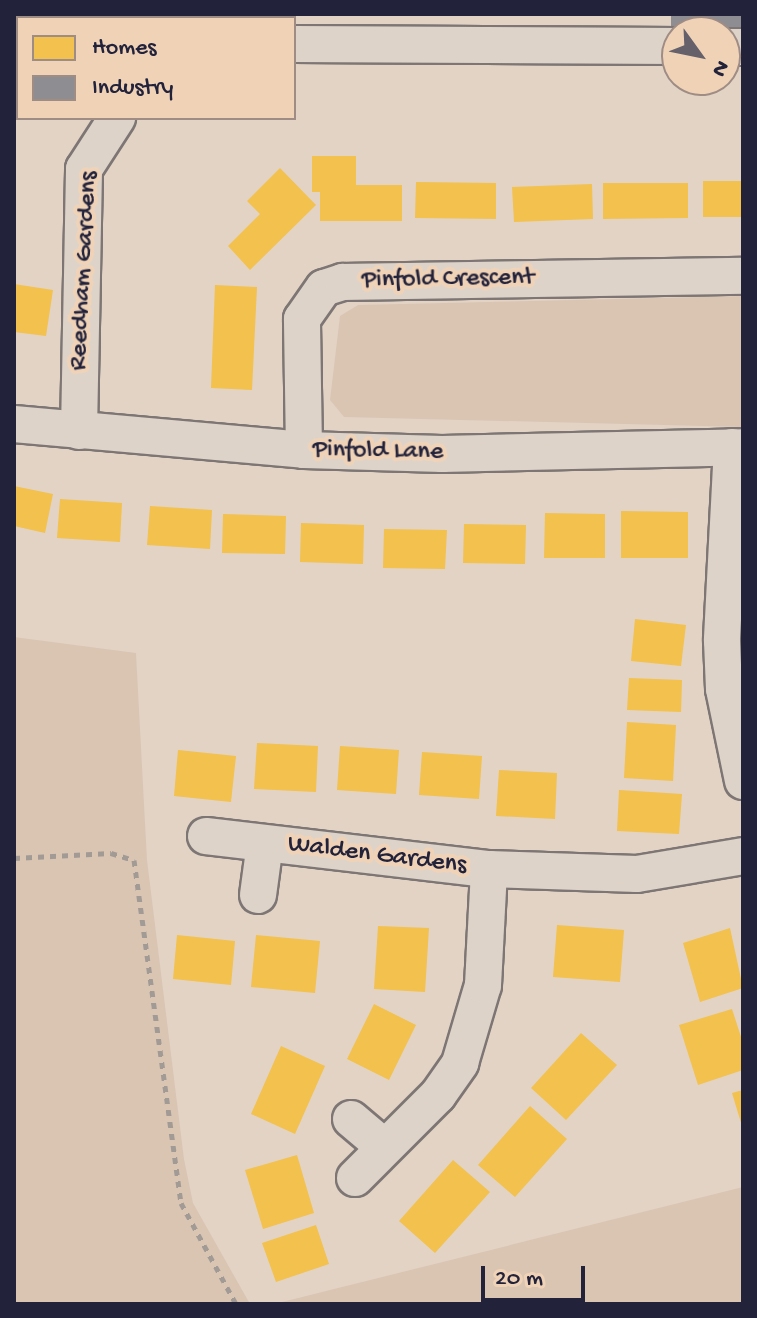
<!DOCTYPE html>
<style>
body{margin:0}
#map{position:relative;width:757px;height:1318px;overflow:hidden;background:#e3d3c4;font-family:"Gochi Hand",sans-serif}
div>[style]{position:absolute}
.built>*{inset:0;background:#dac5b3}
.homes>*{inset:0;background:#f2c14e}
.industry>*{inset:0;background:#8d8d92}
.path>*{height:5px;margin-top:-2.5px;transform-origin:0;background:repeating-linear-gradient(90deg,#a29a95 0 6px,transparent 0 12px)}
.roads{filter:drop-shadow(2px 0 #7d7674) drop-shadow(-2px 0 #7d7674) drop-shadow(0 2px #7d7674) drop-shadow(0 -2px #7d7674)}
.minor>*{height:36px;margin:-18px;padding:0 18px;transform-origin:18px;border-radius:18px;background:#ded3c9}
span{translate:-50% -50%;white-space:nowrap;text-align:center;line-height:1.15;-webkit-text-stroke:8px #f0d3b7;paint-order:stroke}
.street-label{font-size:26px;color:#22223b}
.frame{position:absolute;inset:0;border:16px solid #22223b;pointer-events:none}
.legend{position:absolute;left:16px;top:16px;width:280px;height:104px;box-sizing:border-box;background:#f0d3b7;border:2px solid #9e8c85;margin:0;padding:10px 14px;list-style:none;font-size:24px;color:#22223b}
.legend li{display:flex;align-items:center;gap:16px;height:40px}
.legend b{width:40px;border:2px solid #9e8c85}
.north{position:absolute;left:661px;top:16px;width:80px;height:80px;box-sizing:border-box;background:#f0d3b7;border:2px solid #9e8c85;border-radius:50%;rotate:123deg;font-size:22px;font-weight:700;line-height:32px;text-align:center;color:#22223b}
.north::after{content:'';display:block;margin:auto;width:28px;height:36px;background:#66606b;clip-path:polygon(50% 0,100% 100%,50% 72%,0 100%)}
.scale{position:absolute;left:481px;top:1266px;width:104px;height:36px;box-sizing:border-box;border:4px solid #22223b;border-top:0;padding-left:10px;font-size:24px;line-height:28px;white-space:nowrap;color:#22223b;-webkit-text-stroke:6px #f0d3b7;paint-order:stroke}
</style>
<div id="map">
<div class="built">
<div style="clip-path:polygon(743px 296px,742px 427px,344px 417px,330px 400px,340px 316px,358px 305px)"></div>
<div style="clip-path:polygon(14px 637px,136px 653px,147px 860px,184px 1159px,193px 1203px,250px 1304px,14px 1304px)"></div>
<div style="clip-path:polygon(743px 1187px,743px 1304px,274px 1304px)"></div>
</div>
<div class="homes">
<div style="clip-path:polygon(140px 14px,221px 14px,221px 18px,140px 18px)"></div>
<div style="clip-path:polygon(312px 156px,356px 156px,356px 185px,402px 185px,402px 221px,320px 221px,320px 192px,312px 192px)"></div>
<div style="clip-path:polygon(280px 168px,316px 205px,250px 270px,228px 246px,260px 214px,247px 201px)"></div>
<div style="clip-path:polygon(703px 181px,743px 181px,743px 217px,703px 217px)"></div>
<div style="clip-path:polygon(416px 182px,496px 183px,496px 219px,415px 218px)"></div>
<div style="clip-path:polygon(603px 183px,688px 183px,688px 218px,603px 219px)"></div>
<div style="clip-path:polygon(592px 184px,593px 219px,514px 222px,512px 187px)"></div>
<div style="clip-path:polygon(14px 284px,53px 290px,46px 336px,14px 332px)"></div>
<div style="clip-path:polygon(215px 285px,257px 287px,252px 390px,211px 388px)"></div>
<div style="clip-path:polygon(14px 486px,53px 494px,45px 533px,14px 526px)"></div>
<div style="clip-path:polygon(60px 499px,122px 503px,120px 542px,57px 538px)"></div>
<div style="clip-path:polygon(150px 506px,212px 510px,210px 549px,147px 545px)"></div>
<div style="clip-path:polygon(621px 511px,688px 512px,688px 558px,621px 558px)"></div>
<div style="clip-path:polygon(545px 513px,605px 514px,605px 558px,544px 558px)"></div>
<div style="clip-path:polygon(223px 514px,286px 516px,285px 554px,222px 553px)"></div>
<div style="clip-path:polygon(301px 523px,364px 525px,363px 564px,300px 562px)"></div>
<div style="clip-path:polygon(464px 524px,526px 525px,525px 564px,463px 563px)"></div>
<div style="clip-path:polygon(384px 529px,447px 530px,445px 569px,383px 568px)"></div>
<div style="clip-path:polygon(635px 619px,686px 625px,681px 666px,631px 661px)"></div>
<div style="clip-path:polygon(629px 678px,682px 680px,681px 712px,627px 710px)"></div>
<div style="clip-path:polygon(627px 722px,676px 725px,673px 781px,624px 778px)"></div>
<div style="clip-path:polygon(257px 743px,318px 746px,316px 792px,254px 789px)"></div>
<div style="clip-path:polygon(340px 746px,399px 750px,396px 794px,337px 790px)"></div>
<div style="clip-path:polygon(178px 750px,236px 756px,231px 802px,174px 796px)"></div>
<div style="clip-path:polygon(422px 752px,482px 756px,479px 799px,419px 795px)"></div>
<div style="clip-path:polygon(499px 770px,557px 773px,555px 819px,496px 816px)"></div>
<div style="clip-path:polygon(619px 790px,682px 794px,679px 834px,617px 831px)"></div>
<div style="clip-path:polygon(557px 925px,624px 930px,620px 982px,553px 977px)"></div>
<div style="clip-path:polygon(378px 926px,429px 928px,425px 992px,374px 989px)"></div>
<div style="clip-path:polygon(730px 928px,743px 988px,700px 1002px,683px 943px)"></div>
<div style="clip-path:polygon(177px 935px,235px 941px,231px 985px,173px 979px)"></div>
<div style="clip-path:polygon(256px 935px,320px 941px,315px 993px,251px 987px)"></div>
<div style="clip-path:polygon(374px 1004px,416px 1025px,389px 1080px,347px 1059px)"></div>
<div style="clip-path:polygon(732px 1009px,743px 1043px,743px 1070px,698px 1085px,679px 1025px)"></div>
<div style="clip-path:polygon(581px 1033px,617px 1065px,566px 1120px,531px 1088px)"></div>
<div style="clip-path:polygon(281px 1046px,325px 1066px,295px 1134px,251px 1114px)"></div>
<div style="clip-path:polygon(743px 1090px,743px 1126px,742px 1126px,732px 1093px)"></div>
<div style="clip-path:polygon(530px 1106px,567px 1139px,515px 1197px,478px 1165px)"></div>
<div style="clip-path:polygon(297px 1155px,314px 1213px,263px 1229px,245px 1170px)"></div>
<div style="clip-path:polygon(453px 1160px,490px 1192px,435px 1253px,399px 1221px)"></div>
<div style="clip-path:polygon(316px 1225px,329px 1264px,276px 1282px,262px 1243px)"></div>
</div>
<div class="industry">
<div style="clip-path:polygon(56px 14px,90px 14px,91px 18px,56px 18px)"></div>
<div style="clip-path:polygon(671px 14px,743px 14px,743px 27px,671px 27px)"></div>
</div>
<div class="path">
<div style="left:48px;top:14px;width:4px;rotate:90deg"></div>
<div style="left:14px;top:858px;width:97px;rotate:-3deg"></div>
<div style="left:111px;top:853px;width:24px;rotate:17deg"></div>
<div style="left:134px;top:860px;width:346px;rotate:82.2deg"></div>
<div style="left:181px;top:1203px;width:115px;rotate:61.4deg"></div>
</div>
<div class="roads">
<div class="minor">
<div style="left:294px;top:44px;width:383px;rotate:0.3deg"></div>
<div style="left:725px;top:47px;width:18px"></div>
<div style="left:14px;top:424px;width:291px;rotate:5.1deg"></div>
<div style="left:304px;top:450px;width:138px;rotate:1.7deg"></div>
<div style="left:442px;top:454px;width:301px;rotate:-1.3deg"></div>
<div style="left:79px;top:431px;width:262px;rotate:-88.9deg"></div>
<div style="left:84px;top:169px;width:61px;rotate:-57.1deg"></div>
<div style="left:732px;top:447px;width:194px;rotate:93deg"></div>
<div style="left:722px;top:641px;width:48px;rotate:87.6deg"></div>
<div style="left:724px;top:689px;width:94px;rotate:78.3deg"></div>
<div style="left:304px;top:450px;width:131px;rotate:-90.9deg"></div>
<div style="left:302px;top:319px;width:38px;rotate:-55deg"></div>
<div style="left:324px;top:288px;width:20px;rotate:-18deg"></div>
<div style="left:343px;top:282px;width:400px;rotate:-0.9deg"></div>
<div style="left:206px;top:836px;width:285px;rotate:6.7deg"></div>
<div style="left:489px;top:869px;width:148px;rotate:1.9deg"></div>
<div style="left:637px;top:874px;width:108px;rotate:-9.6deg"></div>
<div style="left:258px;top:895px;width:52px;rotate:-82.3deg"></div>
<div style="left:351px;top:1119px;width:43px;rotate:40.3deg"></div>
<div style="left:355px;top:1178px;width:117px;rotate:-45deg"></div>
<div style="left:438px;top:1095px;width:39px;rotate:-55deg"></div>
<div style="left:460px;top:1063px;width:81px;rotate:-73.6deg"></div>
<div style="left:483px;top:985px;width:116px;rotate:-87deg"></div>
</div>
</div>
<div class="street-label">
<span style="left:85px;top:271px;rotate:-87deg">Reedham Gardens</span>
<span style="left:448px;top:280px;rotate:-1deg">Pinfold Crescent</span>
<span style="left:378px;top:452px;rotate:1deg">Pinfold Lane</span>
<span style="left:377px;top:856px;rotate:7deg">Walden Gardens</span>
</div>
<div class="frame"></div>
<ul class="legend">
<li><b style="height:22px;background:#f2c14e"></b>Homes</li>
<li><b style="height:22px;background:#8d8d92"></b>Industry</li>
</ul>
<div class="north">N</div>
<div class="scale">20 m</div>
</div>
